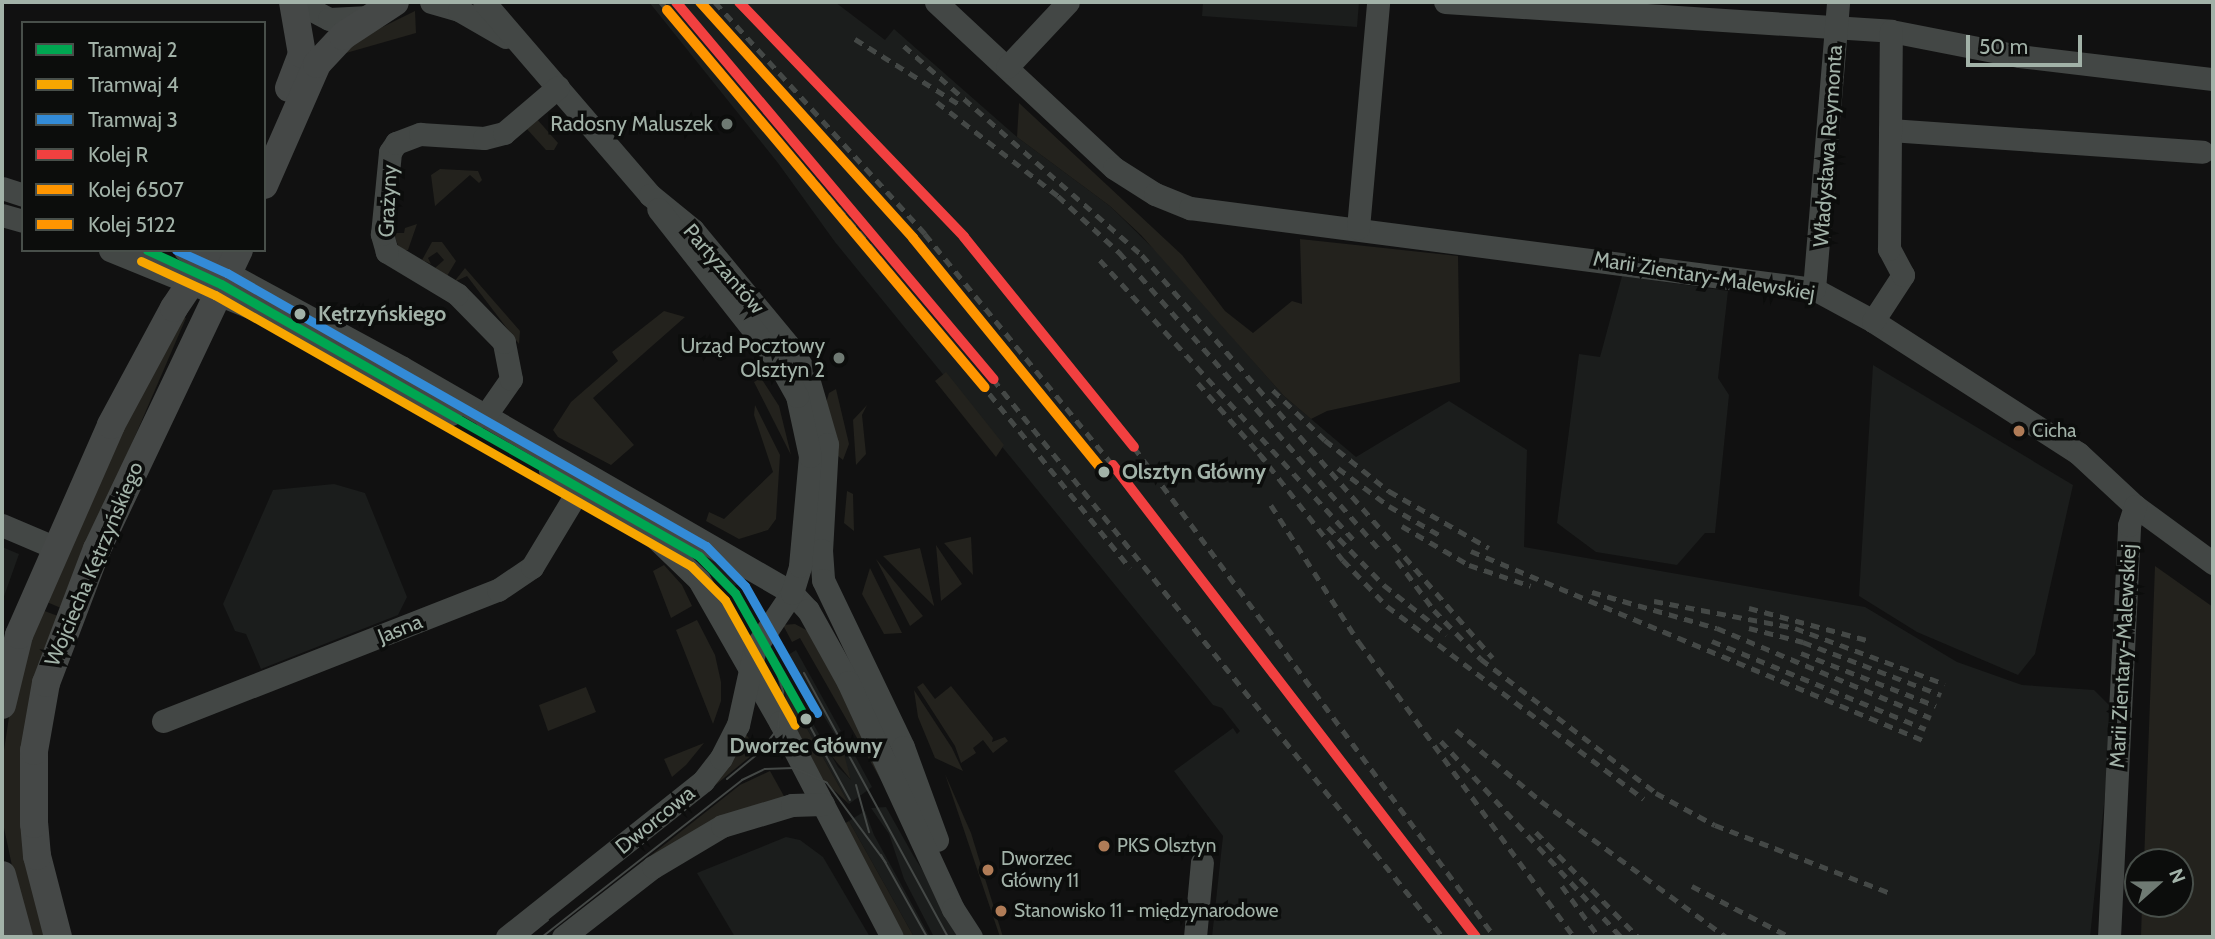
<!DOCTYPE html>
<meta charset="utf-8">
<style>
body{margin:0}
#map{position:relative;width:2215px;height:939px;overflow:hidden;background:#111;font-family:Cabin,sans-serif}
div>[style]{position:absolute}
.built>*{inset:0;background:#1b1d1c}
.green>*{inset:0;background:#23221d}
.minor>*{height:23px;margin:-11.5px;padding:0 11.5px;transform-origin:11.5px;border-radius:11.5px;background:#434745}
.major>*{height:28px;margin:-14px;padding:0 14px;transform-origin:14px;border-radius:14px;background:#454847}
.tram>*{height:2px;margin:-1px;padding:0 1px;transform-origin:1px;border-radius:1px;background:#444846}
.rail>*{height:4.5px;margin-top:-2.25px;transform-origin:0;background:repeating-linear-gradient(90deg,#444846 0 9px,transparent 0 16px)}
.rail-1>*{height:10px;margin:-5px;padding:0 5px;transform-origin:5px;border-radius:5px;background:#f24040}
.rail-2>*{height:10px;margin:-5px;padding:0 5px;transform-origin:5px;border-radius:5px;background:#ff9500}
.rail-3>*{height:10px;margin:-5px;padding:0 5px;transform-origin:5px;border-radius:5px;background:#ff9500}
.tram-1>*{height:9px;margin:-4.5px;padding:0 4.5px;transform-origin:4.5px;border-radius:4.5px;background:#00a651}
.tram-2>*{height:9px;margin:-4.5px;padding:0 4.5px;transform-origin:4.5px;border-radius:4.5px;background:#f7a600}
.tram-3>*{height:9px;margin:-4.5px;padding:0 4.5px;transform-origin:4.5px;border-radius:4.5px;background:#338bd7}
.dots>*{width:19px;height:19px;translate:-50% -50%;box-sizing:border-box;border:4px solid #0c0d0c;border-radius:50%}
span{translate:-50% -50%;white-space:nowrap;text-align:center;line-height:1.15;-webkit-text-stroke:7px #0c0d0c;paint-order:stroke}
.bus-label{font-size:19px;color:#a2b2a8}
.left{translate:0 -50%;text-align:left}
.poi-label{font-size:21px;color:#a2b2a8}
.right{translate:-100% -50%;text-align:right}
.street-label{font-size:21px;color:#a2b2a8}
.stop-label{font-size:21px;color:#a2b2a8;font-weight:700}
.frame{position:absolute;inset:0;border:4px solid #a2b2a8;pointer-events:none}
.legend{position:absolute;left:21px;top:21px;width:245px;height:231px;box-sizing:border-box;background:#0c0d0c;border:2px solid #484f4a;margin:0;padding:9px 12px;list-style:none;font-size:21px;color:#a2b2a8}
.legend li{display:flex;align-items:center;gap:14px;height:35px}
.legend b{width:35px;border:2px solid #484f4a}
.north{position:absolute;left:2124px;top:848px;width:70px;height:70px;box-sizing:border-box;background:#0c0d0c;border:2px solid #484f4a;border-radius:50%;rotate:69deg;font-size:19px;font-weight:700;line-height:28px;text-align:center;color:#a2b2a8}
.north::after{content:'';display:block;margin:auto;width:24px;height:32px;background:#6f7a73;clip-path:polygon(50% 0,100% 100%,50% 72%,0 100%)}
.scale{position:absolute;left:1966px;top:35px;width:116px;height:32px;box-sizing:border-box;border:4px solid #a2b2a8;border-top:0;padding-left:9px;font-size:21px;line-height:24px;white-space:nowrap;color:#a2b2a8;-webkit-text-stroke:5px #0c0d0c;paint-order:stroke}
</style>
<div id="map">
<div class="built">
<div style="clip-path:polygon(649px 2px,835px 2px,885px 40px,894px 29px,1017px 137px,1110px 206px,1167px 262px,1284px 396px,1356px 457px,1449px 401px,1527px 450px,1524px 547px,1865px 607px,1957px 662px,2022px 685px,2094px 690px,2114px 710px,2090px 937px,1212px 937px,1223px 836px,1174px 771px,1233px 728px,1237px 734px,1240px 731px,1222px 708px,1213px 705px,835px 242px,778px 163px)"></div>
<div style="clip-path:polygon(1203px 2px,1359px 2px,1357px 27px,1202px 16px)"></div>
<div style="clip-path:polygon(1622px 276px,1728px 291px,1718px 378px,1729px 395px,1715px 533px,1705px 533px,1677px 565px,1596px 552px,1557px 523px,1579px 354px,1600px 357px)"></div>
<div style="clip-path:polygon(1873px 365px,2073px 485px,2035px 654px,2018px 675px,1917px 632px,1859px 596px)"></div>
<div style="clip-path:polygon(334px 484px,365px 493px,407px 597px,398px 615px,261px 669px,246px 634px,235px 631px,223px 604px,273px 490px)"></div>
<div style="clip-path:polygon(689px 537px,747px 578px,727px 591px,712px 571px,682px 549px)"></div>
<div style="clip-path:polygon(2px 547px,19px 554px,2px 602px)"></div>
<div style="clip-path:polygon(766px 642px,838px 767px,851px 780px,839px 743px,846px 739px,872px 787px,849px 804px,787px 693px,786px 710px,781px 707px,778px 679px,763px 650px)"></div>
<div style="clip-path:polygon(796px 650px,841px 731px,835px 735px,788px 655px)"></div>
<div style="clip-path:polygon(886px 807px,913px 855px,964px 937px,934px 937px,904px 879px,889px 834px,871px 808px)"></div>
<div style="clip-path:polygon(865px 811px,874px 835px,930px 937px,914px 937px,849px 821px)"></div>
<div style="clip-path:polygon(786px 837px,800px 840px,823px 857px,870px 937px,735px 937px,697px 873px)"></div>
</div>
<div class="green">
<div style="clip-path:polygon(415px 11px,416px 33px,346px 53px,348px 44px)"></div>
<div style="clip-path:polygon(1019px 103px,1182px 255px,1225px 311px,1253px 333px,1292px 301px,1302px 304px,1300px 239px,1458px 256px,1460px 382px,1327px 411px,1311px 419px,1284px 396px,1141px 235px,1110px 206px,1017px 137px)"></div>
<div style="clip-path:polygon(536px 118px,558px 143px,554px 150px,546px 150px,526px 128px)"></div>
<div style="clip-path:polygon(440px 169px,478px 171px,482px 180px,479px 183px,470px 175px,435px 206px,431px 175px)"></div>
<div style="clip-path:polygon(417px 224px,408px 250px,400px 250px,393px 233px,404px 233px,405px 228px)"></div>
<div style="clip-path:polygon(432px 242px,442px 242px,456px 261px,447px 276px,435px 268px,444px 260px,437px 252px,428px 258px,431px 264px,422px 260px)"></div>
<div style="clip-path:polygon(465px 268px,520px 331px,519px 344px,467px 276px,454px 282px)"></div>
<div style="clip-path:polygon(664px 311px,685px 317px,593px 398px,634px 445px,611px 465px,558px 437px,553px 430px,571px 402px,618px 361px,612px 352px)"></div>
<div style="clip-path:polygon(181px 316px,186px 318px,61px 608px,42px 600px,97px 477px)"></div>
<div style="clip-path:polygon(946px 372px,1004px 445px,996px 457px,935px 381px)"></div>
<div style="clip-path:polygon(761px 378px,779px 406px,791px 455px,754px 382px)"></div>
<div style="clip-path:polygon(836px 389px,849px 444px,843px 460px,838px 456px,826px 403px,829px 393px)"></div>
<div style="clip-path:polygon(755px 405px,780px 455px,776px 519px,768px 530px,739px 539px,706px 521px,709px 512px,724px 519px,773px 472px,754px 415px)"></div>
<div style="clip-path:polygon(867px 405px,862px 415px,866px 454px,856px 465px,853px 420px)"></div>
<div style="clip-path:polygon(847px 491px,853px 494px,854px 531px,844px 523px)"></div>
<div style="clip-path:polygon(971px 537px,973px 575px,944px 543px)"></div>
<div style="clip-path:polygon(936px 545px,962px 584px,941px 601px)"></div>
<div style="clip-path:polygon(920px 548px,934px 605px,934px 606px,883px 556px)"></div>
<div style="clip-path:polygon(876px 559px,923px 616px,910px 626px)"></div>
<div style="clip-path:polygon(664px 565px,682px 585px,692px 606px,671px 618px,653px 571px)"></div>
<div style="clip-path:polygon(2155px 566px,2213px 607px,2213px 937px,2141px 937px,2142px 904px,2180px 904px,2180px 862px,2144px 862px)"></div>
<div style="clip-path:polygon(870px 568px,902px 633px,884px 634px,862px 594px)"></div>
<div style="clip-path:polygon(39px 609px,58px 616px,31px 703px,48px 937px,27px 937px,4px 828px,4px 750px,11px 704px)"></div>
<div style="clip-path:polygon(697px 620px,715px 655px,721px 682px,721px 701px,713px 724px,676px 630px)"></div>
<div style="clip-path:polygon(795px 624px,808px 631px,828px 661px,881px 780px,800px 638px,792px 642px,783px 625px)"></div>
<div style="clip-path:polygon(923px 683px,935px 699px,951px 686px,993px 738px,992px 742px,1005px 737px,1008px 741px,993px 753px,983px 740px,973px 748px,976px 753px,961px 763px,955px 746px,917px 687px)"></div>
<div style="clip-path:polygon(586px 687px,596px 712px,548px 731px,539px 705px)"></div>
<div style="clip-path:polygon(914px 690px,952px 748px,963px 771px,935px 758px,918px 717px)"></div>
<div style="clip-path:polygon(786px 691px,849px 804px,814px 772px,786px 710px)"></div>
<div style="clip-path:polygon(744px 732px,758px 750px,707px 792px)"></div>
<div style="clip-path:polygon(704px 743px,686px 765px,672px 777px,664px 759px)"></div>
<div style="clip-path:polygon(839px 743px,844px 754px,851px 780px,827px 750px)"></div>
<div style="clip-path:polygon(770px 771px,785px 798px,650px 856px,740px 785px)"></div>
<div style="clip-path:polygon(945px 774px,971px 833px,1003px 937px,1000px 937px)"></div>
<div style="clip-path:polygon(849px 821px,914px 937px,899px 937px,842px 825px)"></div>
</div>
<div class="minor">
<div style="left:297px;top:2px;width:36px;rotate:28deg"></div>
<div style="left:329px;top:19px;width:40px;rotate:-2.9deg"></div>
<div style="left:431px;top:2px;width:29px;rotate:16deg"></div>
<div style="left:459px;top:10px;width:54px;rotate:29.9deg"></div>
<div style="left:484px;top:2px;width:255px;rotate:49.3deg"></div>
<div style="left:650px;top:195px;width:55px;rotate:39.1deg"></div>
<div style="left:693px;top:230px;width:151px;rotate:50.4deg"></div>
<div style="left:789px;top:346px;width:34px;rotate:58deg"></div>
<div style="left:807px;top:375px;width:72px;rotate:73.8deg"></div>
<div style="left:827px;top:444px;width:106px;rotate:93.2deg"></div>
<div style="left:821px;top:550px;width:30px;rotate:86deg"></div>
<div style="left:823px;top:580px;width:185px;rotate:64.4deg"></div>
<div style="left:903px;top:747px;width:99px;rotate:69.9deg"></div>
<div style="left:936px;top:2px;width:243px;rotate:43deg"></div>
<div style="left:1114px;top:168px;width:49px;rotate:32.4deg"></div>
<div style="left:1155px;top:194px;width:38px;rotate:22deg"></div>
<div style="left:1190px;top:208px;width:629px;rotate:7.4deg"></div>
<div style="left:1814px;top:289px;width:67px;rotate:28.5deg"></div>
<div style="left:1873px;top:321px;width:244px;rotate:32.8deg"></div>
<div style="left:2078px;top:453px;width:78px;rotate:42.9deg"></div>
<div style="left:2135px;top:506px;width:97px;rotate:36.2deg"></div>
<div style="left:1445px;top:2px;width:447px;rotate:3.7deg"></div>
<div style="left:1891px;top:31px;width:130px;rotate:11.1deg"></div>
<div style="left:2019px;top:56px;width:195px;rotate:6.8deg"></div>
<div style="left:1007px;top:67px;width:89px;rotate:-46.8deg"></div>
<div style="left:1890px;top:130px;width:313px;rotate:4deg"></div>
<div style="left:2px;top:188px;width:22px;rotate:18deg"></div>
<div style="left:2px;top:215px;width:22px;rotate:16deg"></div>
<div style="left:1358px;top:228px;width:227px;rotate:-84.9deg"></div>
<div style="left:110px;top:250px;width:199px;rotate:22.2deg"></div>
<div style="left:294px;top:325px;width:180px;rotate:29.7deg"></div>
<div style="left:185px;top:250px;width:246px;rotate:28.4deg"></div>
<div style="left:401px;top:367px;width:452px;rotate:30deg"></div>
<div style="left:792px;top:593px;width:23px;rotate:47deg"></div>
<div style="left:808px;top:610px;width:82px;rotate:60.9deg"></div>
<div style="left:848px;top:682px;width:250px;rotate:65.2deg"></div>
<div style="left:953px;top:909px;width:33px;rotate:57deg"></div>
<div style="left:1814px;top:289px;width:288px;rotate:-85.2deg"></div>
<div style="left:1873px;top:321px;width:55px;rotate:-56.9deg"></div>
<div style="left:1903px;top:275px;width:30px;rotate:-118deg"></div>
<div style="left:1889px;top:249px;width:218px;rotate:-89.5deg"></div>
<div style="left:485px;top:416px;width:45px;rotate:-54.9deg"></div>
<div style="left:511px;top:379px;width:38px;rotate:-101deg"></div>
<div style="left:504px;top:342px;width:67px;rotate:-134.4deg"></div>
<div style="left:457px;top:294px;width:82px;rotate:-149deg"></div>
<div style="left:387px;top:252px;width:19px;rotate:-106deg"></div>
<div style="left:382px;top:234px;width:82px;rotate:-84.4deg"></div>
<div style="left:390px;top:152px;width:11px;rotate:-56deg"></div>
<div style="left:396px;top:143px;width:26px;rotate:-21deg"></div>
<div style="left:420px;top:134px;width:64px;rotate:3.6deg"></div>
<div style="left:484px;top:138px;width:21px;rotate:-14deg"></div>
<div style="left:504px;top:133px;width:71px;rotate:-40.4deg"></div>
<div style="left:550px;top:470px;width:102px;rotate:30.1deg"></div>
<div style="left:638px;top:521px;width:85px;rotate:44deg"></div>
<div style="left:699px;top:580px;width:163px;rotate:60.3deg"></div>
<div style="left:780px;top:722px;width:242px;rotate:62.5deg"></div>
<div style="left:2px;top:525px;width:59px;rotate:23.1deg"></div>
<div style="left:163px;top:721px;width:360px;rotate:-21.4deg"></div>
<div style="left:498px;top:590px;width:41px;rotate:-34.1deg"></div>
<div style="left:532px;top:567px;width:106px;rotate:-58.9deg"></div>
<div style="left:507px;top:937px;width:251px;rotate:-38.5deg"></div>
<div style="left:703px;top:781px;width:29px;rotate:-52deg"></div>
<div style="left:721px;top:758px;width:37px;rotate:-63deg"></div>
<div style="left:738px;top:725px;width:79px;rotate:-77.6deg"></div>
<div style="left:755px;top:648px;width:66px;rotate:-56.1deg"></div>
<div style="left:792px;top:593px;width:28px;rotate:-73deg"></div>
<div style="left:800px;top:566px;width:110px;rotate:-84.8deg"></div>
<div style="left:810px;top:456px;width:61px;rotate:-102.2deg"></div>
<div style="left:797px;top:396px;width:41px;rotate:-119.1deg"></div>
<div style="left:777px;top:360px;width:192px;rotate:-128.2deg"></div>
<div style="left:563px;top:937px;width:114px;rotate:-37.9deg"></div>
<div style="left:653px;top:867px;width:80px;rotate:-30.7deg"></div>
<div style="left:722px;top:826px;width:73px;rotate:-16.7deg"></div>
<div style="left:792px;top:805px;width:31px;rotate:-2deg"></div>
<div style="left:1195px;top:937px;width:75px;rotate:-84.7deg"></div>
<div style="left:2109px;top:937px;width:412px;rotate:-87.2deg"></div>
<div style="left:2129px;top:525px;width:20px;rotate:-72deg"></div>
</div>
<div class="major">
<div style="left:289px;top:88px;width:36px;rotate:-69deg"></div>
<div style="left:302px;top:54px;width:53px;rotate:-99.8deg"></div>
<div style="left:264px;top:185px;width:132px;rotate:-66.3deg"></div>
<div style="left:317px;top:64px;width:38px;rotate:-47deg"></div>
<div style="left:343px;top:36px;width:62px;rotate:-33.2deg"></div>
<div style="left:2px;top:705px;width:72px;rotate:-76.3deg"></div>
<div style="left:19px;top:635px;width:229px;rotate:-66.3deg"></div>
<div style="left:111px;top:425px;width:133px;rotate:-61.7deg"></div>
<div style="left:174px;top:308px;width:70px;rotate:-56.1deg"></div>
<div style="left:2px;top:875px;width:64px;rotate:74.7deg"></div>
<div style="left:58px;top:937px;width:84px;rotate:-104.5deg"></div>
<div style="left:37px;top:856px;width:32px;rotate:-95deg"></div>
<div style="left:34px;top:824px;width:73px;rotate:-90deg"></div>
<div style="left:34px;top:751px;width:69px;rotate:-80deg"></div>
<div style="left:46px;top:683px;width:143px;rotate:-69.2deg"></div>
<div style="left:97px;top:549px;width:331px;rotate:-64.6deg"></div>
</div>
<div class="tram">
<div style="left:804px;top:673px;width:301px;rotate:61.4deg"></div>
<div style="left:806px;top:719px;width:92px;rotate:61.5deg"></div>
<div style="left:727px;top:779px;width:43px;rotate:-39.3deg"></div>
<div style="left:760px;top:752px;width:30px;rotate:-53deg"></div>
<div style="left:778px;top:728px;width:37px;rotate:-82deg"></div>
<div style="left:783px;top:691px;width:33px;rotate:-108deg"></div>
<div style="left:856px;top:785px;width:49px;rotate:74.5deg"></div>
<div style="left:881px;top:855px;width:94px;rotate:60.7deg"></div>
<div style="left:527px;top:937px;width:27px;rotate:-39deg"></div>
<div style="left:542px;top:937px;width:254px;rotate:-38.1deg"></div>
<div style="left:742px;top:780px;width:25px;rotate:-26deg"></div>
<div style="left:765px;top:769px;width:29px;rotate:-2deg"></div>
<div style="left:794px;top:768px;width:36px;rotate:24deg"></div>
<div style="left:827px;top:783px;width:99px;rotate:53.6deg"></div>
</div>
<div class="rail">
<div style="left:661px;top:2px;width:303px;rotate:49.3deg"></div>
<div style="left:859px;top:232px;width:432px;rotate:51.1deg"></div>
<div style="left:715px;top:2px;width:313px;rotate:47.8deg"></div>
<div style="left:925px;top:234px;width:298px;rotate:50.9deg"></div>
<div style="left:855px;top:39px;width:126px;rotate:32.1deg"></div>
<div style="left:904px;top:46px;width:317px;rotate:41.3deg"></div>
<div style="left:1142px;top:255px;width:534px;rotate:48.95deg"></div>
<div style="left:937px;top:102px;width:153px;rotate:37.8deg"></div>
<div style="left:1058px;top:196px;width:83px;rotate:42.6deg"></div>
<div style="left:1119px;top:252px;width:395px;rotate:48.8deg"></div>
<div style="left:1100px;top:260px;width:377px;rotate:47.8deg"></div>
<div style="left:993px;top:379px;width:717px;rotate:51.12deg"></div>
<div style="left:1198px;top:383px;width:103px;rotate:48.9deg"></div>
<div style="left:1273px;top:390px;width:72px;rotate:43.9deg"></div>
<div style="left:1325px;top:440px;width:82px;rotate:38.6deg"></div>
<div style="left:1389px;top:491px;width:115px;rotate:29.7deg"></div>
<div style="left:1134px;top:447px;width:609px;rotate:53.62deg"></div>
<div style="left:1259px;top:453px;width:136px;rotate:51.9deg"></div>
<div style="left:1343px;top:560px;width:64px;rotate:46.3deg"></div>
<div style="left:1387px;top:606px;width:321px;rotate:36.9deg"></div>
<div style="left:1338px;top:468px;width:64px;rotate:36.7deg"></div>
<div style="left:1389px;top:506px;width:62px;rotate:29.9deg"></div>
<div style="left:1271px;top:505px;width:163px;rotate:57.3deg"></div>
<div style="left:1359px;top:642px;width:365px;rotate:53.9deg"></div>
<div style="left:1402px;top:526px;width:78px;rotate:30.2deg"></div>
<div style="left:1469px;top:565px;width:65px;rotate:18.7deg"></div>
<div style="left:1328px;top:527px;width:81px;rotate:46deg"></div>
<div style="left:1384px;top:585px;width:80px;rotate:38.4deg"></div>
<div style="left:1471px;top:551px;width:489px;rotate:22.7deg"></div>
<div style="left:1397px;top:560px;width:62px;rotate:53.5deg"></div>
<div style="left:1434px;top:610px;width:68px;rotate:46.2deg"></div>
<div style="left:1481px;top:659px;width:220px;rotate:37.4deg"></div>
<div style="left:1656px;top:793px;width:67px;rotate:28.5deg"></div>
<div style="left:1715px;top:825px;width:188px;rotate:21.2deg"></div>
<div style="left:1592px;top:592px;width:130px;rotate:16.1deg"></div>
<div style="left:1717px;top:628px;width:232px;rotate:22.8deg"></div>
<div style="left:1654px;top:601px;width:144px;rotate:10.8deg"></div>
<div style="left:1795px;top:628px;width:160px;rotate:20.5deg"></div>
<div style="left:1749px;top:608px;width:122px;rotate:15.2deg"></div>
<div style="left:1749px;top:628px;width:56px;rotate:14.5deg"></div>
<div style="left:1803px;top:642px;width:148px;rotate:21deg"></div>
<div style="left:1712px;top:641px;width:231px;rotate:22.4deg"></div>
<div style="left:1801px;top:653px;width:145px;rotate:21.4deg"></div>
<div style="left:1456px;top:730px;width:111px;rotate:39.9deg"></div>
<div style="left:1541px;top:801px;width:230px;rotate:36.3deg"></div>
<div style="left:1441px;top:741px;width:266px;rotate:47.4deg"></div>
<div style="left:1536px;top:832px;width:146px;rotate:45.8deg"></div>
<div style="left:1562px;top:886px;width:63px;rotate:54deg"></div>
<div style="left:1692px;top:886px;width:110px;rotate:27.5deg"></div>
</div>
<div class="rail-1">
<div style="left:676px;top:2px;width:493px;rotate:49.9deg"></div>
<div style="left:739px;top:2px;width:325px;rotate:46.2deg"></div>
<div style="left:964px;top:237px;width:270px;rotate:51deg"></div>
<div style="left:1113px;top:465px;width:595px;rotate:52.44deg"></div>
</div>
<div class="rail-2">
<div style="left:700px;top:2px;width:318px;rotate:47.9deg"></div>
<div style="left:913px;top:238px;width:302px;rotate:50.8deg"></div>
</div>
<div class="rail-3">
<div style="left:667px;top:10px;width:493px;rotate:49.9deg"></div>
</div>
<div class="tram-1">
<div style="left:147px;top:250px;width:81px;rotate:24.7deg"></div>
<div style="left:221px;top:284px;width:550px;rotate:29.64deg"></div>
<div style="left:699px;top:556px;width:52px;rotate:45.8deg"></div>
<div style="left:735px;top:593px;width:145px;rotate:60.6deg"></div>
</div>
<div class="tram-2">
<div style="left:141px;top:261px;width:81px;rotate:24.7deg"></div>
<div style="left:215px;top:295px;width:548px;rotate:29.65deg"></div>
<div style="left:691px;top:566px;width:48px;rotate:45deg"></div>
<div style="left:725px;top:600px;width:143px;rotate:60.8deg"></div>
</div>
<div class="tram-3">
<div style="left:176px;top:250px;width:56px;rotate:24.3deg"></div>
<div style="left:227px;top:273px;width:551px;rotate:29.68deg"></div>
<div style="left:706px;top:546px;width:56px;rotate:45.7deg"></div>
<div style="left:745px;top:586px;width:146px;rotate:60.4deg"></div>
</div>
<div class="dots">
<div style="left:727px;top:124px;background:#6f7a73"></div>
<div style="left:300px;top:314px;background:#a2b2a8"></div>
<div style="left:839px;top:358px;background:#6f7a73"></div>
<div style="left:2019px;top:431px;background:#b07c57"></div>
<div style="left:1104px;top:472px;background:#a2b2a8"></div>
<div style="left:806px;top:719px;background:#a2b2a8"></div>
<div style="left:1104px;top:846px;background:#b07c57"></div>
<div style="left:988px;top:870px;background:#b07c57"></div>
<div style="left:1001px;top:911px;background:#b07c57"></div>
</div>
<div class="bus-label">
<span class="left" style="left:2032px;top:431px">Cicha</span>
<span class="left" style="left:1117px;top:846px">PKS Olsztyn</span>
<span class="left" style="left:1001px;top:870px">Dworzec<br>Główny 11</span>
<span class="left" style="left:1014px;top:911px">Stanowisko 11 - międzynarodowe</span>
</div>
<div class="poi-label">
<span class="right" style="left:713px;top:124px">Radosny Maluszek</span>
<span class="right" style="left:825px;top:358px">Urząd Pocztowy<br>Olsztyn 2</span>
</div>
<div class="street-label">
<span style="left:1828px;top:146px;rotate:-86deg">Władysława Reymonta</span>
<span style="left:388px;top:201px;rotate:-87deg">Grażyny</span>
<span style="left:724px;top:269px;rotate:49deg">Partyzantów</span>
<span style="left:1704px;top:276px;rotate:9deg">Marii Zientary-Malewskiej</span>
<span style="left:94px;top:564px;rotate:-67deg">Wojciecha Kętrzyńskiego</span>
<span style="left:400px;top:629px;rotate:-22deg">Jasna</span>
<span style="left:2123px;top:656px;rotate:-87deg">Marii Zientary-Malewskiej</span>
<span style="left:655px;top:820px;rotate:-39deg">Dworcowa</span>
</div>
<div class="stop-label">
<span class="left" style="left:318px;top:314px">Kętrzyńskiego</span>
<span class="left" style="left:1122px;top:472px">Olsztyn Główny</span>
<span style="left:806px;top:746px">Dworzec Główny</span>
</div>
<div class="frame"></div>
<ul class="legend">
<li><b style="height:9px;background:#00a651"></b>Tramwaj 2</li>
<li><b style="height:9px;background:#f7a600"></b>Tramwaj 4</li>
<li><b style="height:9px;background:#338bd7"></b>Tramwaj 3</li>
<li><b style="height:9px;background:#f24040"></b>Kolej R</li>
<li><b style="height:9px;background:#ff9500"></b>Kolej 6507</li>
<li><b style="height:9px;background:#ff9500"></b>Kolej 5122</li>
</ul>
<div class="north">N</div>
<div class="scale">50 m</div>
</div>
